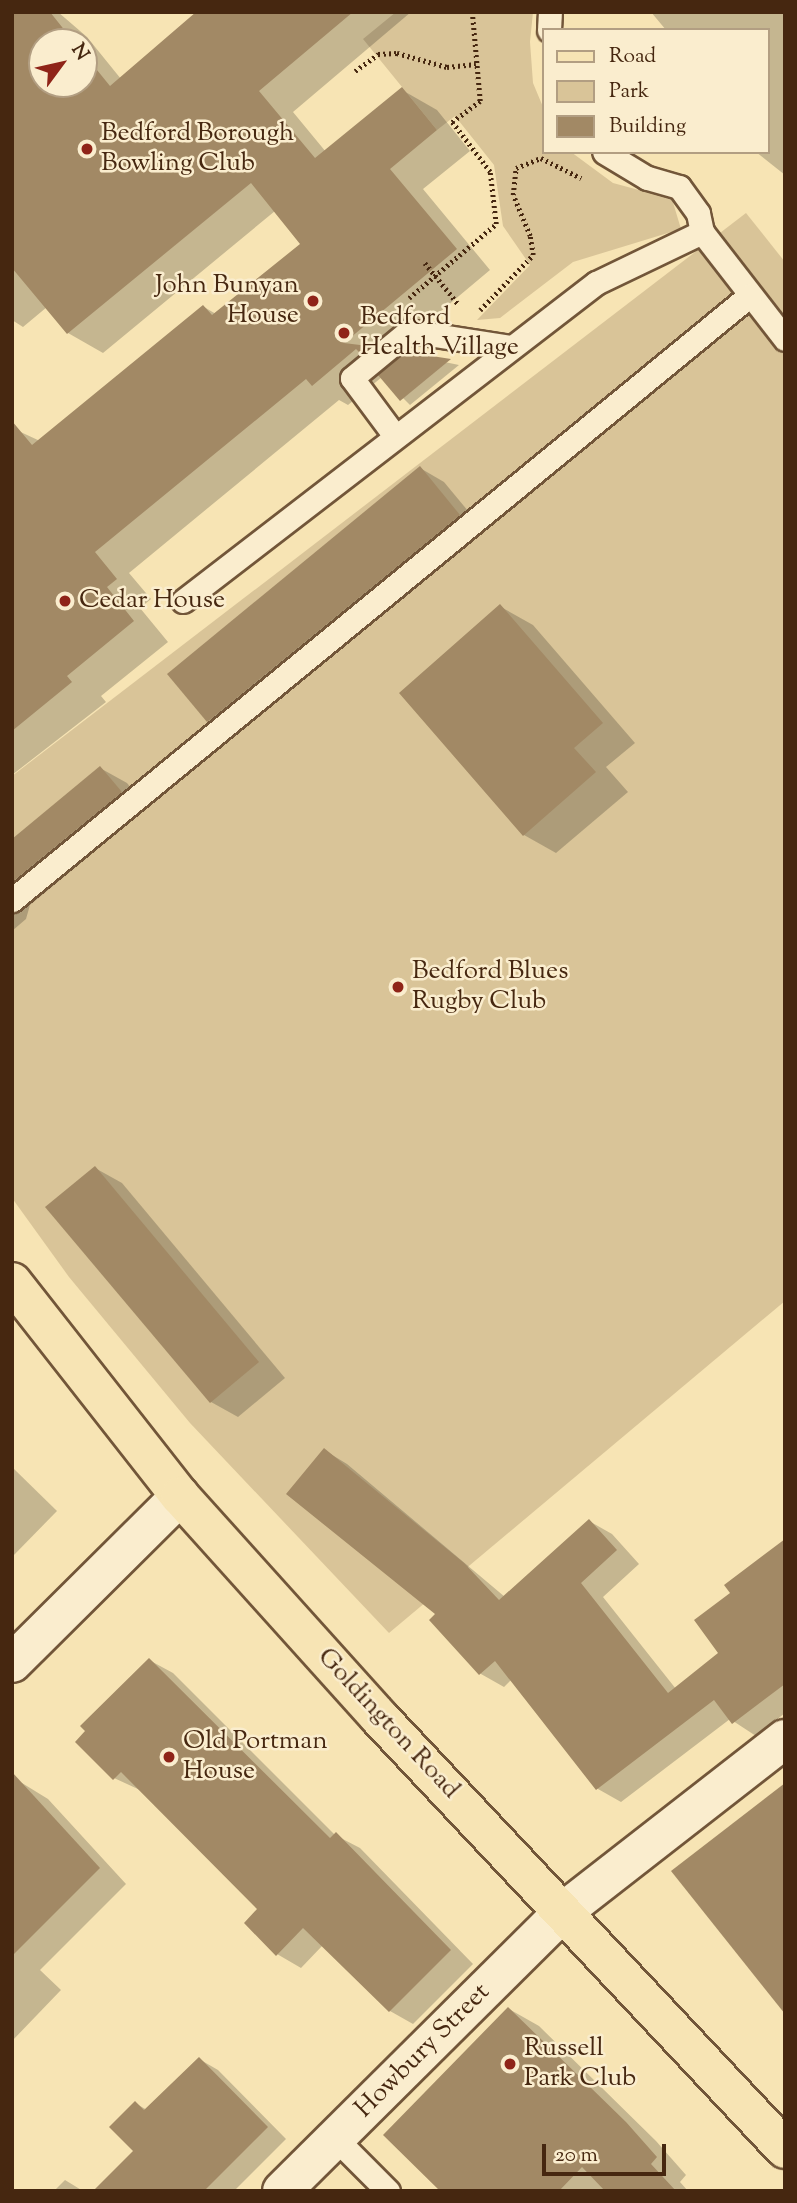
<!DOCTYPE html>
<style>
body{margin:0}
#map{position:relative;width:797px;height:2203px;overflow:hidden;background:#f7e4b4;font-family:"Sorts Mill Goudy",serif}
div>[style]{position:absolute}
.green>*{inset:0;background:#d9c498}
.shadow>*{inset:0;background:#0003}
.building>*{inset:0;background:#a28965}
.path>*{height:4.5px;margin-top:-2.25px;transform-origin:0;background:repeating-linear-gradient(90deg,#462710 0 2px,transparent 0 5.5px)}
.roads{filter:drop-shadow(2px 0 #725639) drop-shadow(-2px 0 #725639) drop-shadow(0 2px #725639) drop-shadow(0 -2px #725639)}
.service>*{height:23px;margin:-11.5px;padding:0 11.5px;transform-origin:11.5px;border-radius:11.5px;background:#faedce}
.minor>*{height:38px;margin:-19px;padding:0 19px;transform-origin:19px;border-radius:19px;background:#faedce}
.primary>*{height:38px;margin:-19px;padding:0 19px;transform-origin:19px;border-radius:19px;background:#f7e4b4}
.dots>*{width:19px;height:19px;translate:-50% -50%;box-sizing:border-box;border:4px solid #faedce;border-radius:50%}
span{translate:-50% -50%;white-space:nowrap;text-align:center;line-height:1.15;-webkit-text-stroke:5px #faedce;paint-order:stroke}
.poi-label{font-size:26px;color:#462710}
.left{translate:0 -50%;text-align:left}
.right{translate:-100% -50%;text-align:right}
.street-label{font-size:26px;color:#462710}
.frame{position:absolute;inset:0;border:14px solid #462710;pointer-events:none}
.legend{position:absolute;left:542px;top:28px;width:228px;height:126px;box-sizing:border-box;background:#faedce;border:2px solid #b29e82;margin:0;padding:9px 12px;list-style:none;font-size:21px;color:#462710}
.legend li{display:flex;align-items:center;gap:14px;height:35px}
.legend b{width:35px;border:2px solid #b29e82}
.north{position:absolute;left:28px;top:28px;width:70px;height:70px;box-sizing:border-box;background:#faedce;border:2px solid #b29e82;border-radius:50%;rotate:57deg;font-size:19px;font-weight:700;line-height:28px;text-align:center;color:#462710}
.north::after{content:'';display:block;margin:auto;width:24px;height:32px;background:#8f2418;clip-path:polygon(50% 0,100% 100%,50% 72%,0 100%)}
.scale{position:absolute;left:542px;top:2144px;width:124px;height:32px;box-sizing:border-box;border:4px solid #462710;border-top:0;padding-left:9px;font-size:21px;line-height:24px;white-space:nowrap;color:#462710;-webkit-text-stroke:5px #faedce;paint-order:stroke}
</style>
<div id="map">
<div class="green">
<div style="clip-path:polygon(396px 12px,533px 12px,530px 42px,533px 83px,543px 107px,543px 152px,571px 152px,613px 183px,672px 199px,681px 229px,573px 262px,500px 318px,477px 320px,530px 265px,503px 226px,494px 165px,455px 116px,437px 130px,363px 39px)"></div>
<div style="clip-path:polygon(746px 213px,785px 262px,785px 1301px,389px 1633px,190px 1423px,69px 1277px,12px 1198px,12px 776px)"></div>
</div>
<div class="shadow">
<div style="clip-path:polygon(evenodd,12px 12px,58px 12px,87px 37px,121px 79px,199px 12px,411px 12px,293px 112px,326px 152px,402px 90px,437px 110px,470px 151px,423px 189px,490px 270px,385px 358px,394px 364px,406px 354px,459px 365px,410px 405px,382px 377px,348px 405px,339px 400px,129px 573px,151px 599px,140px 608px,168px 642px,101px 696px,106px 702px,12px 775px,12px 428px,40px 441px,204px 307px,216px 314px,302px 244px,275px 211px,103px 353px,68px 333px,47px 307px,23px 327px,12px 320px,12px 12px,42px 42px,84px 42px,84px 84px,42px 84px,42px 42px)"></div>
<div style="clip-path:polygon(651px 12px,785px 12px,785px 175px,756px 152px,767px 152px,767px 30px,666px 30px)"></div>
<div style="clip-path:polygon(420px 468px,444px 482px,483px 529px,232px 734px,208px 720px)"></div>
<div style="clip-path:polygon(501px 607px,533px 625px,635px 743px,606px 767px,628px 792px,556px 853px,524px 835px)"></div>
<div style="clip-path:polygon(100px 768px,127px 783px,147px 808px,30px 905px,26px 919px,12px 931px,12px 841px)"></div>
<div style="clip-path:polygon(95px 1168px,122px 1183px,285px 1378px,238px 1417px,211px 1402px)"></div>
<div style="clip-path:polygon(324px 1450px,347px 1464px,505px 1597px,589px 1521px,612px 1534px,639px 1564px,603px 1597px,676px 1689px,721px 1653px,732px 1593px,785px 1541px,785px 1713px,756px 1736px,730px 1719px,621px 1802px,598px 1789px,512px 1679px,504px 1687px,481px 1674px)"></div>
<div style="clip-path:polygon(12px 1467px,57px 1511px,12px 1557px)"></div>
<div style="clip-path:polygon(149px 1660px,173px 1673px,335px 1835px,360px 1848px,473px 1964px,413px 2024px,390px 2011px,323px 1945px,301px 1968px,277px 1954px,260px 1909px,140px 1790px,114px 1778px)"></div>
<div style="clip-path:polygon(22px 1783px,48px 1799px,126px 1884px,40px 1970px,61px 1990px,12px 2041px,12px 1793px)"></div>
<div style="clip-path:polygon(509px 2009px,539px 2026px,656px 2141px,686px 2175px,680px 2182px,688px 2191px,442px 2191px)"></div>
<div style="clip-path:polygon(199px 2059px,218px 2070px,286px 2139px,234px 2191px,95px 2191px,135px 2151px,135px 2103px,147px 2110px)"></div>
<div style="clip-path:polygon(65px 2180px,83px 2191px,54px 2191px)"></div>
</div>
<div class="building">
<div style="clip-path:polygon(12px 12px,50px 12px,74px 42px,42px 42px,42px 84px,84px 84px,84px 54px,110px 86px,196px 12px,353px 12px,259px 91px,315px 158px,402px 87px,437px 130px,390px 169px,457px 249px,344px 343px,368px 346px,360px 353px,356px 349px,312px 386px,306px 379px,95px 552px,117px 579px,107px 587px,134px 621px,67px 676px,72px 682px,12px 731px,12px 421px,32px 445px,203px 305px,212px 315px,300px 244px,251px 183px,67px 334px,12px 268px)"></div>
<div style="clip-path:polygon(406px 352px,451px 359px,400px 401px,378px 375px)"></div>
<div style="clip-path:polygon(420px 466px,460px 515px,207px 722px,167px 674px)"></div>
<div style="clip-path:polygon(500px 604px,603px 723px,574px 748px,596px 772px,523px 836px,399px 693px)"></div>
<div style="clip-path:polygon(100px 766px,122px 792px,12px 882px,12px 839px)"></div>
<div style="clip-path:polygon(95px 1166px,259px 1362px,210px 1403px,45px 1207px)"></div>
<div style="clip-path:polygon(324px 1448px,464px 1563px,499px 1600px,589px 1519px,617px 1550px,581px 1583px,668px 1693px,718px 1653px,694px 1620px,730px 1593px,724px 1585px,785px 1539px,785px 1684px,732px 1724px,714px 1700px,596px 1790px,495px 1661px,479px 1675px,429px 1620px,435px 1614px,286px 1494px)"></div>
<div style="clip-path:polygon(149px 1658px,330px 1838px,336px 1832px,451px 1950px,389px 2012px,303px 1928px,276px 1956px,244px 1923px,257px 1909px,121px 1772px,113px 1780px,75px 1742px,85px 1731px,80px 1726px)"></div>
<div style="clip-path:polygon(12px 1772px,100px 1868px,12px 1956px)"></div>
<div style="clip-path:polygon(785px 1783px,785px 2014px,671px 1871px)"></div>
<div style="clip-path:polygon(508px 2007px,626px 2122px,657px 2157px,651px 2164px,676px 2191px,605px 2191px,582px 2167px,559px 2191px,440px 2191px,383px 2135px)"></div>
<div style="clip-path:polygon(199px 2057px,268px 2127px,204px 2191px,93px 2191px,133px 2151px,109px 2127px,135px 2101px,144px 2110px)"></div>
</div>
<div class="path">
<div style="left:355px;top:71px;width:29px;rotate:-36deg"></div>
<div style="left:378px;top:54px;width:19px;rotate:-3deg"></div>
<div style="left:397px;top:53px;width:52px;rotate:15.6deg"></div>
<div style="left:447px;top:67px;width:29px;rotate:-6deg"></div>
<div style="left:425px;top:263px;width:54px;rotate:51deg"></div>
<div style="left:409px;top:298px;width:114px;rotate:-40.4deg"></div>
<div style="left:496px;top:224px;width:52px;rotate:-96.6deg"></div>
<div style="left:490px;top:172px;width:63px;rotate:-127.2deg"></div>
<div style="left:452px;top:122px;width:35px;rotate:-37deg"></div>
<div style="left:480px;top:101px;width:89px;rotate:-95.1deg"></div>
<div style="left:480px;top:310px;width:76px;rotate:-46.1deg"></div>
<div style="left:533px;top:255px;width:19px;rotate:-99deg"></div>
<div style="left:530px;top:236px;width:44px;rotate:-112.5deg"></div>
<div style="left:513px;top:195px;width:27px;rotate:-84deg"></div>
<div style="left:516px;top:168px;width:27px;rotate:-22deg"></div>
<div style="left:541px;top:158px;width:45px;rotate:26.6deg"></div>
</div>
<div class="roads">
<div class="service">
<div style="left:549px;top:30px;width:18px;rotate:-87deg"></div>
<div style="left:702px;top:232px;width:135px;rotate:52.2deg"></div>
<div style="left:395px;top:436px;width:72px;rotate:-126.6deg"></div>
<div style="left:352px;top:378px;width:74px;rotate:-39.5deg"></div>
<div style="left:409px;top:331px;width:102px;rotate:9deg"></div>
<div style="left:183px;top:601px;width:521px;rotate:-37.6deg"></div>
<div style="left:596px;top:283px;width:118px;rotate:-25.7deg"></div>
<div style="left:702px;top:232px;width:19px;rotate:-102deg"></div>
<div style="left:698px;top:213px;width:32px;rotate:-126deg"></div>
<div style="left:679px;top:187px;width:33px;rotate:-164deg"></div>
<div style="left:647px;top:178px;width:50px;rotate:-148.8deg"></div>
<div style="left:12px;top:900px;width:954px;rotate:-39.34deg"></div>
<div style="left:335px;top:2138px;width:75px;rotate:45deg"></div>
</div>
<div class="minor">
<div style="left:12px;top:1663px;width:237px;rotate:-44.8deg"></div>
<div style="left:282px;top:2191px;width:397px;rotate:-44.8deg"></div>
<div style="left:564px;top:1911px;width:280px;rotate:-37.9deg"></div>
</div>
<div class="primary">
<div style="left:12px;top:1282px;width:272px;rotate:51.9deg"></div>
<div style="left:180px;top:1496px;width:296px;rotate:48deg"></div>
<div style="left:378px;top:1716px;width:594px;rotate:46.77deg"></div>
</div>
</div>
<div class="dots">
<div style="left:87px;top:149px;background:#8f2418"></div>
<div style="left:313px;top:301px;background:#8f2418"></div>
<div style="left:344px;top:333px;background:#8f2418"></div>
<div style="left:65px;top:601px;background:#8f2418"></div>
<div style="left:398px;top:987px;background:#8f2418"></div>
<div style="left:169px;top:1757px;background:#8f2418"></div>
<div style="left:510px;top:2064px;background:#8f2418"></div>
</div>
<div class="poi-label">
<span class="left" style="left:101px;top:149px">Bedford Borough<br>Bowling Club</span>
<span class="right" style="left:299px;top:301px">John Bunyan<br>House</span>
<span class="left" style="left:360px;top:333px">Bedford<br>Health Village</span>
<span class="left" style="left:79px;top:601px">Cedar House</span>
<span class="left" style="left:412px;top:987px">Bedford Blues<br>Rugby Club</span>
<span class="left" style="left:183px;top:1757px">Old Portman<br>House</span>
<span class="left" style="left:524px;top:2064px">Russell<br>Park Club</span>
</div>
<div class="street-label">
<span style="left:388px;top:1724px;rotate:47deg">Goldington Road</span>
<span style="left:423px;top:2051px;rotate:-45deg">Howbury Street</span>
</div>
<div class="frame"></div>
<ul class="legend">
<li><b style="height:9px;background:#f7e4b4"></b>Road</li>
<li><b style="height:19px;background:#d9c498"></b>Park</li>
<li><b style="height:19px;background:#a28965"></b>Building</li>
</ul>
<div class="north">N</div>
<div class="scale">20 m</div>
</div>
